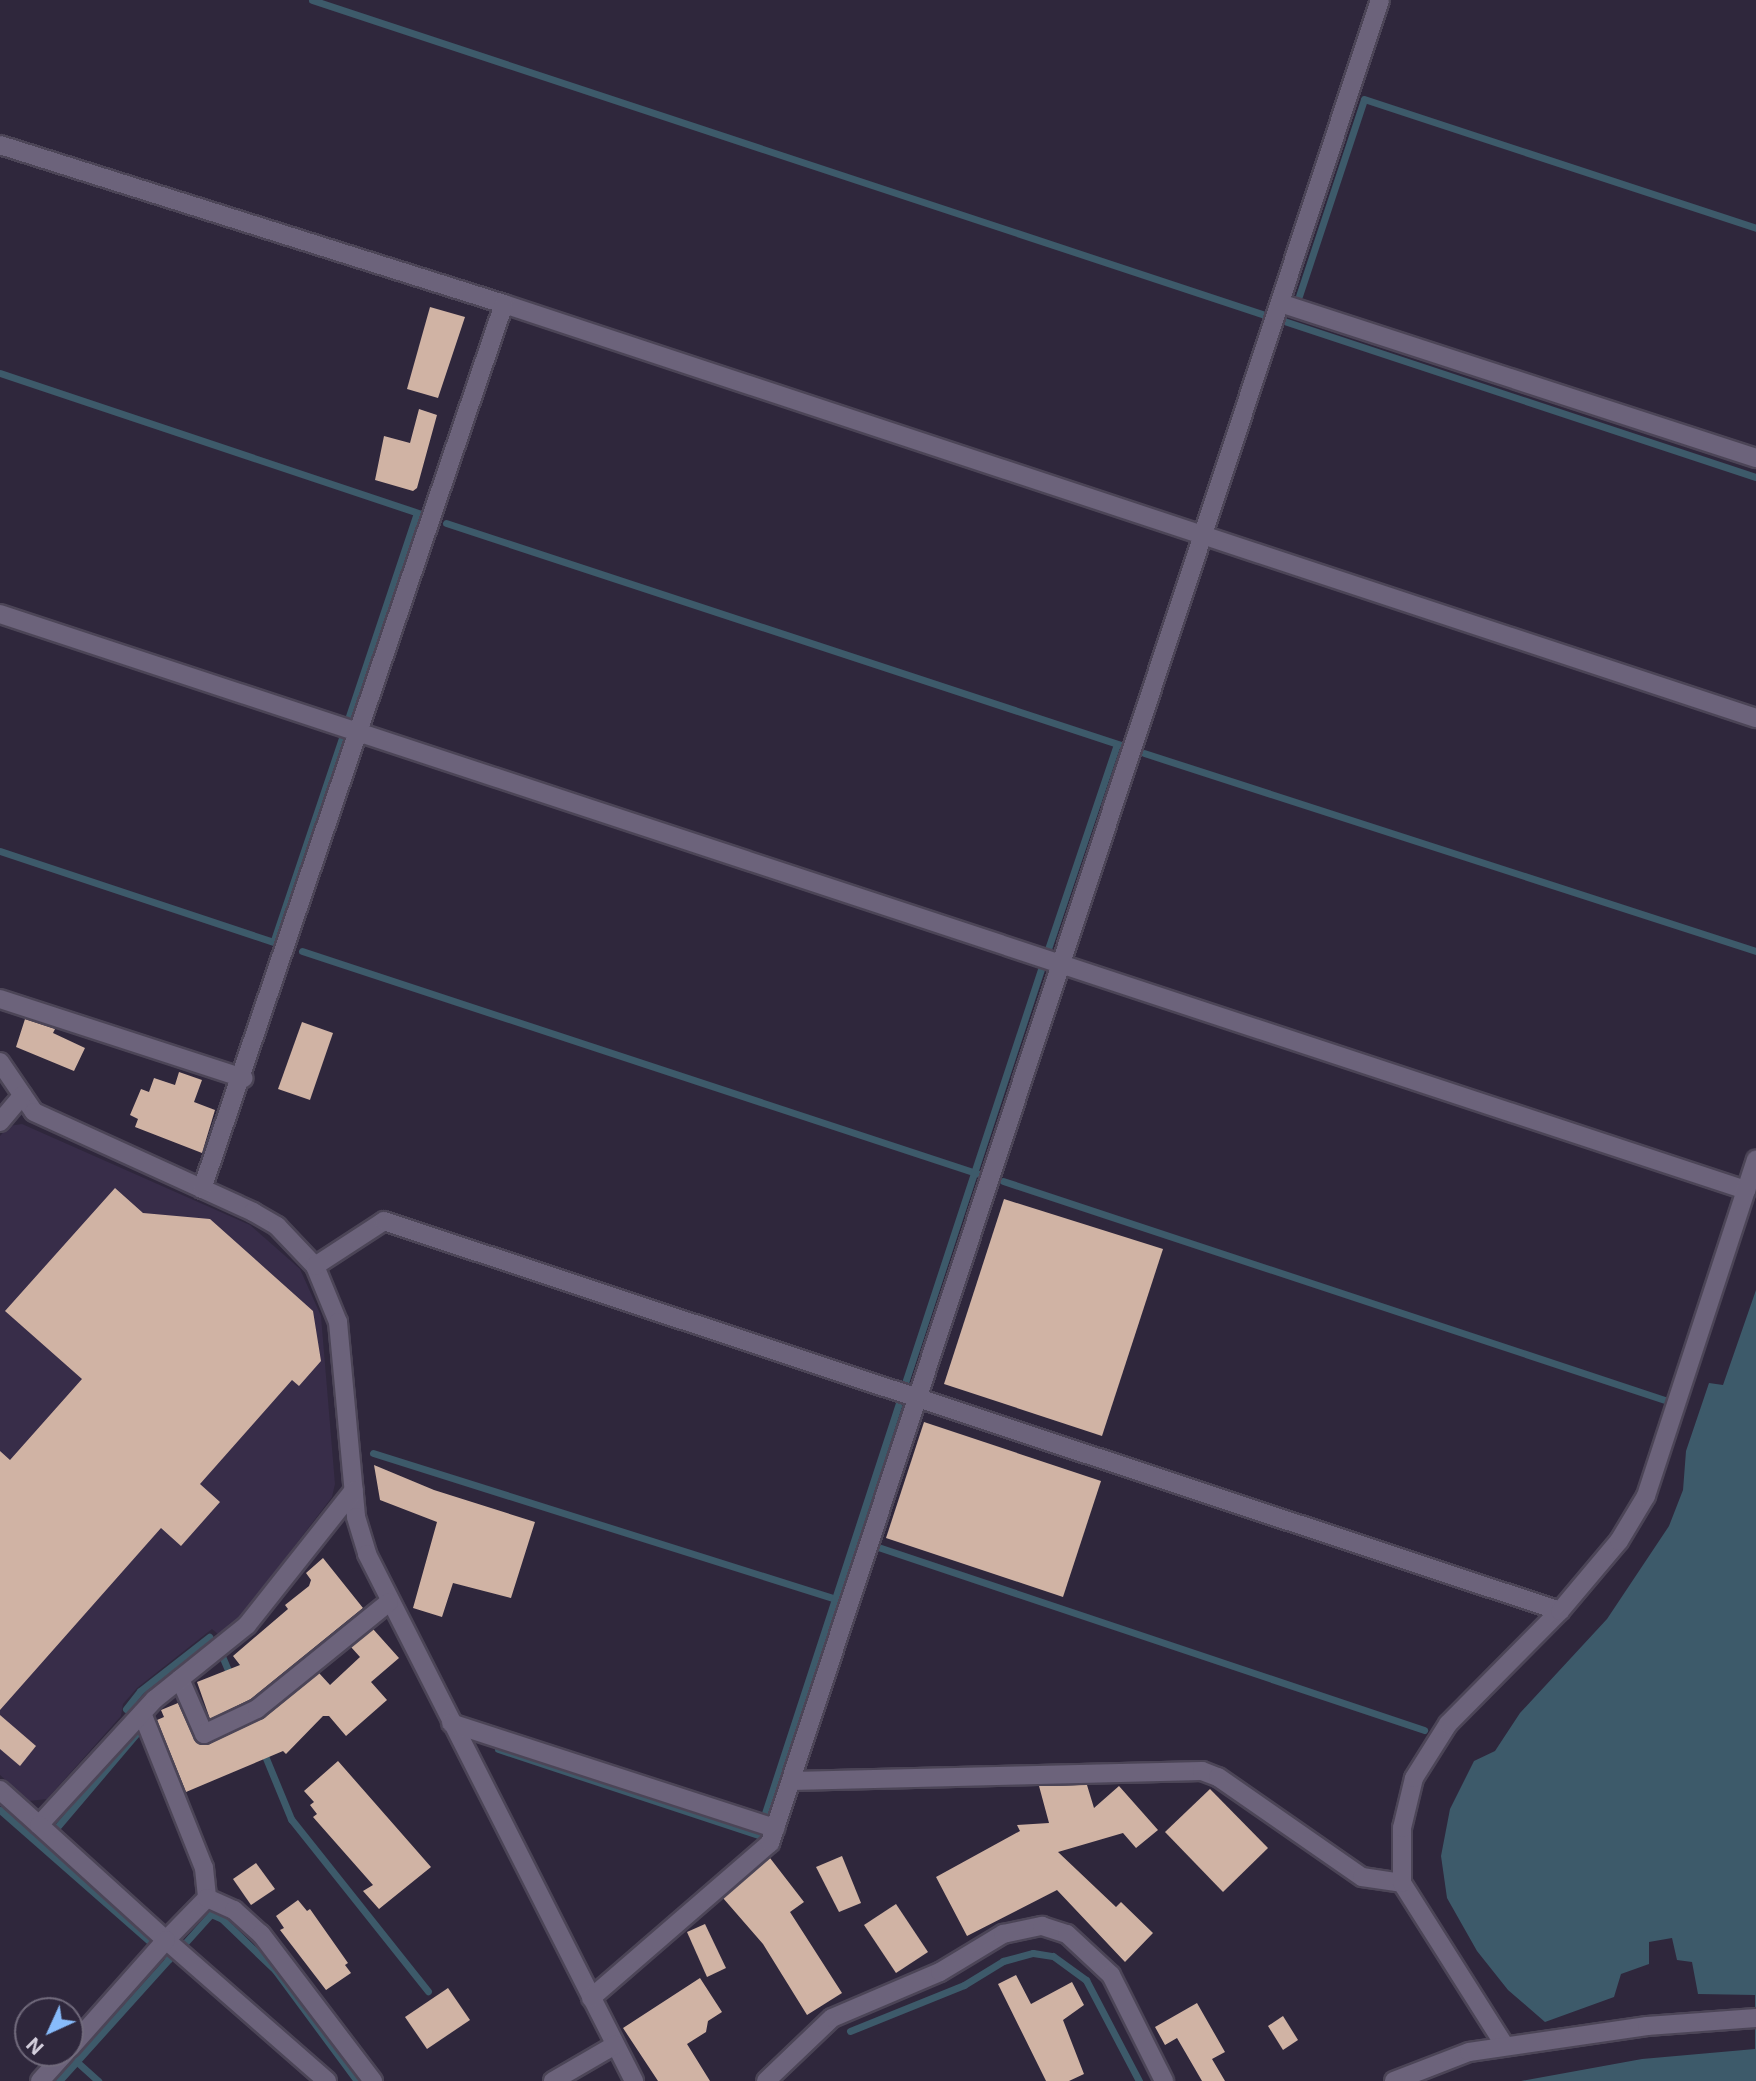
<!DOCTYPE html>
<style>
body{margin:0}
#map{position:relative;width:1756px;height:2081px;overflow:hidden;background:#2f273c;font-family:Inter,sans-serif}
div>[style]{position:absolute}
.built>*{inset:0;background:#382d49}
.water>*{inset:0;background:#3d5a6a}
.stream>*{height:7px;margin:-3.5px;padding:0 3.5px;transform-origin:3.5px;border-radius:3.5px;background:#3d5a6a}
.building>*{inset:0;background:#d0b3a4}
.roads{filter:drop-shadow(2px 0 #4c4557) drop-shadow(-2px 0 #4c4557) drop-shadow(0 2px #4c4557) drop-shadow(0 -2px #4c4557)}
.street>*{height:18px;margin:-9px;padding:0 9px;transform-origin:9px;border-radius:9px;background:#6c637b}
span{translate:-50% -50%;white-space:nowrap;text-align:center;line-height:1.15;-webkit-text-stroke:7px #2f273c;paint-order:stroke}
.north{position:absolute;left:14px;top:1997px;width:70px;height:70px;box-sizing:border-box;background:#2f273c;border:2px solid #716a7c;border-radius:50%;rotate:225deg;font-size:19px;font-weight:700;line-height:28px;text-align:center;color:#d4cfdd}
.north::after{content:'';display:block;margin:auto;width:24px;height:32px;background:#87bbfb;clip-path:polygon(50% 0,100% 100%,50% 72%,0 100%)}
</style>
<div id="map">
<div class="built">
<div style="clip-path:polygon(22px 1124px,250px 1225px,300px 1269px,321px 1316px,335px 1484px,332px 1497px,238px 1620px,219px 1635px,212px 1629px,137px 1688px,123px 1704px,121px 1716px,47px 1799px,29px 1801px,0 1775px,0 1136px,9px 1126px)"></div>
</div>
<div class="water">
<div style="clip-path:polygon(1756px 1290px,1756px 2081px,1521px 2081px,1642px 2059px,1755px 2049px,1755px 1995px,1698px 1994px,1692px 1962px,1677px 1960px,1672px 1938px,1649px 1942px,1649px 1964px,1621px 1974px,1614px 1997px,1545px 2022px,1508px 1990px,1477px 1951px,1447px 1898px,1441px 1856px,1450px 1809px,1474px 1761px,1495px 1751px,1520px 1713px,1607px 1619px,1669px 1526px,1683px 1490px,1686px 1451px,1709px 1383px,1723px 1385px)"></div>
</div>
<div class="stream">
<div style="left:312px;top:0;width:1004px;rotate:18.29deg"></div>
<div style="left:1299px;top:296px;width:207px;rotate:-71.7deg"></div>
<div style="left:1364px;top:99px;width:413px;rotate:18.2deg"></div>
<div style="left:1284px;top:321px;width:497px;rotate:18.3deg"></div>
<div style="left:0;top:373px;width:445px;rotate:18.5deg"></div>
<div style="left:446px;top:523px;width:714px;rotate:18.21deg"></div>
<div style="left:348px;top:719px;width:217px;rotate:-71.5deg"></div>
<div style="left:1144px;top:753px;width:643px;rotate:17.93deg"></div>
<div style="left:0;top:851px;width:295px;rotate:18.4deg"></div>
<div style="left:274px;top:940px;width:213px;rotate:-71.4deg"></div>
<div style="left:1048px;top:949px;width:216px;rotate:-71.4deg"></div>
<div style="left:302px;top:951px;width:716px;rotate:18.23deg"></div>
<div style="left:1003px;top:1181px;width:697px;rotate:18.31deg"></div>
<div style="left:905px;top:1383px;width:438px;rotate:-71.8deg"></div>
<div style="left:373px;top:1453px;width:485px;rotate:17.5deg"></div>
<div style="left:878px;top:1547px;width:576px;rotate:18.53deg"></div>
<div style="left:222px;top:1656px;width:23px;rotate:67deg"></div>
<div style="left:126px;top:1709px;width:23px;rotate:-52deg"></div>
<div style="left:140px;top:1691px;width:88px;rotate:-38deg"></div>
<div style="left:498px;top:1749px;width:274px;rotate:18.3deg"></div>
<div style="left:263px;top:1751px;width:74px;rotate:67.6deg"></div>
<div style="left:291px;top:1819px;width:220px;rotate:51.5deg"></div>
<div style="left:0;top:1810px;width:198px;rotate:41.3deg"></div>
<div style="left:765px;top:1813px;width:432px;rotate:-71.9deg"></div>
<div style="left:58px;top:1826px;width:121px;rotate:-49.7deg"></div>
<div style="left:185px;top:1943px;width:39px;rotate:-48deg"></div>
<div style="left:211px;top:1914px;width:12px;rotate:24deg"></div>
<div style="left:222px;top:1919px;width:74px;rotate:43.9deg"></div>
<div style="left:275px;top:1970px;width:138px;rotate:53.5deg"></div>
<div style="left:850px;top:2031px;width:123px;rotate:-22deg"></div>
<div style="left:964px;top:1985px;width:46px;rotate:-31.6deg"></div>
<div style="left:1003px;top:1961px;width:31px;rotate:-15deg"></div>
<div style="left:1033px;top:1953px;width:20px;rotate:9deg"></div>
<div style="left:1053px;top:1956px;width:41px;rotate:36deg"></div>
<div style="left:1086px;top:1980px;width:114px;rotate:62.3deg"></div>
<div style="left:76px;top:2061px;width:30px;rotate:42deg"></div>
<div style="left:59px;top:2081px;width:164px;rotate:-48deg"></div>
<div style="left:169px;top:1959px;width:7px;rotate:-135deg"></div>
</div>
<div class="building">
<div style="clip-path:polygon(430px 307px,465px 317px,438px 398px,407px 389px)"></div>
<div style="clip-path:polygon(419px 409px,437px 415px,417px 488px,413px 491px,375px 480px,384px 436px,410px 443px)"></div>
<div style="clip-path:polygon(25px 1019px,55px 1029px,53px 1033px,85px 1048px,74px 1071px,16px 1047px)"></div>
<div style="clip-path:polygon(302px 1022px,333px 1033px,310px 1100px,278px 1089px)"></div>
<div style="clip-path:polygon(179px 1072px,202px 1080px,194px 1102px,215px 1110px,202px 1153px,135px 1127px,138px 1119px,130px 1115px,141px 1089px,149px 1092px,154px 1078px,175px 1085px)"></div>
<div style="clip-path:polygon(115px 1188px,143px 1213px,210px 1219px,313px 1311px,321px 1361px,299px 1386px,292px 1380px,200px 1484px,220px 1502px,181px 1546px,161px 1528px,0 1710px,0 1451px,10px 1460px,82px 1379px,5px 1311px)"></div>
<div style="clip-path:polygon(1004px 1199px,1163px 1249px,1102px 1436px,944px 1384px)"></div>
<div style="clip-path:polygon(924px 1422px,1101px 1481px,1063px 1597px,886px 1538px)"></div>
<div style="clip-path:polygon(374px 1465px,434px 1490px,535px 1522px,511px 1598px,453px 1583px,442px 1617px,413px 1608px,437px 1522px,380px 1500px)"></div>
<div style="clip-path:polygon(323px 1558px,363px 1608px,251px 1699px,210px 1719px,197px 1682px,240px 1665px,233px 1656px,288px 1609px,285px 1605px,309px 1586px,311px 1580px,306px 1573px)"></div>
<div style="clip-path:polygon(373px 1629px,399px 1658px,371px 1682px,387px 1700px,346px 1736px,329px 1716px,323px 1716px,286px 1754px,283px 1751px,186px 1792px,157px 1720px,164px 1717px,161px 1710px,178px 1703px,194px 1739px,209px 1744px,264px 1718px,319px 1673px,330px 1685px,360px 1657px,351px 1647px)"></div>
<div style="clip-path:polygon(0 1715px,36px 1746px,20px 1766px,0 1749px)"></div>
<div style="clip-path:polygon(338px 1761px,431px 1867px,379px 1909px,363px 1891px,373px 1885px,313px 1817px,317px 1814px,310px 1805px,314px 1802px,304px 1791px)"></div>
<div style="clip-path:polygon(1087px 1785px,1094px 1808px,1119px 1786px,1158px 1830px,1136px 1848px,1123px 1833px,1058px 1852px,1116px 1907px,1121px 1902px,1153px 1933px,1125px 1962px,1057px 1890px,967px 1936px,936px 1877px,1020px 1831px,1017px 1825px,1049px 1823px,1039px 1786px)"></div>
<div style="clip-path:polygon(1210px 1789px,1268px 1848px,1223px 1892px,1165px 1832px)"></div>
<div style="clip-path:polygon(842px 1856px,861px 1903px,839px 1912px,816px 1867px)"></div>
<div style="clip-path:polygon(770px 1858px,804px 1902px,790px 1912px,842px 1993px,807px 2015px,763px 1944px,723px 1898px)"></div>
<div style="clip-path:polygon(256px 1863px,275px 1889px,251px 1905px,233px 1879px)"></div>
<div style="clip-path:polygon(298px 1900px,307px 1911px,310px 1909px,348px 1963px,345px 1965px,351px 1973px,326px 1990px,280px 1930px,284px 1928px,276px 1916px)"></div>
<div style="clip-path:polygon(896px 1904px,928px 1952px,896px 1973px,864px 1925px)"></div>
<div style="clip-path:polygon(705px 1924px,726px 1968px,707px 1977px,687px 1932px)"></div>
<div style="clip-path:polygon(1016px 1975px,1031px 2004px,1072px 1982px,1084px 2005px,1063px 2020px,1084px 2074px,1069px 2081px,1046px 2081px,998px 1984px)"></div>
<div style="clip-path:polygon(700px 1978px,722px 2012px,708px 2021px,706px 2032px,687px 2044px,710px 2081px,658px 2081px,623px 2028px)"></div>
<div style="clip-path:polygon(448px 1988px,470px 2020px,427px 2049px,405px 2017px)"></div>
<div style="clip-path:polygon(1197px 2003px,1225px 2052px,1212px 2059px,1225px 2081px,1202px 2081px,1177px 2038px,1165px 2045px,1155px 2027px)"></div>
<div style="clip-path:polygon(1283px 2016px,1298px 2040px,1283px 2050px,1268px 2026px)"></div>
</div>
<div class="roads">
<div class="street">
<div style="left:0;top:145px;width:528px;rotate:17.51deg"></div>
<div style="left:504px;top:304px;width:1319px;rotate:18.3deg"></div>
<div style="left:1280px;top:303px;width:501px;rotate:18.04deg"></div>
<div style="left:0;top:614px;width:1839px;rotate:18.26deg"></div>
<div style="left:0;top:999px;width:256px;rotate:18deg"></div>
<div style="left:0;top:1062px;width:60px;rotate:55.8deg"></div>
<div style="left:34px;top:1112px;width:241px;rotate:24.5deg"></div>
<div style="left:253px;top:1212px;width:28px;rotate:30deg"></div>
<div style="left:277px;top:1226px;width:55px;rotate:46.5deg"></div>
<div style="left:315px;top:1266px;width:61px;rotate:67.7deg"></div>
<div style="left:338px;top:1322px;width:196px;rotate:84.7deg"></div>
<div style="left:356px;top:1517px;width:39px;rotate:73deg"></div>
<div style="left:367px;top:1554px;width:591px;rotate:63.13deg"></div>
<div style="left:0;top:1122px;width:35px;rotate:-50deg"></div>
<div style="left:202px;top:1189px;width:935px;rotate:-71.16deg"></div>
<div style="left:315px;top:1266px;width:82px;rotate:-33.1deg"></div>
<div style="left:384px;top:1221px;width:1239px;rotate:18.35deg"></div>
<div style="left:180px;top:1679px;width:60px;rotate:66.4deg"></div>
<div style="left:204px;top:1734px;width:59px;rotate:-25.3deg"></div>
<div style="left:257px;top:1709px;width:170px;rotate:-39deg"></div>
<div style="left:142px;top:1713px;width:167px;rotate:68.2deg"></div>
<div style="left:204px;top:1868px;width:30px;rotate:84deg"></div>
<div style="left:207px;top:1898px;width:59px;rotate:134.3deg"></div>
<div style="left:166px;top:1940px;width:214px;rotate:41.2deg"></div>
<div style="left:451px;top:1723px;width:341px;rotate:18deg"></div>
<div style="left:792px;top:1781px;width:410px;rotate:-1.4deg"></div>
<div style="left:1202px;top:1771px;width:17px;rotate:21deg"></div>
<div style="left:1218px;top:1777px;width:175px;rotate:34.8deg"></div>
<div style="left:1362px;top:1877px;width:40px;rotate:8.5deg"></div>
<div style="left:0;top:1790px;width:52px;rotate:41.9deg"></div>
<div style="left:39px;top:1825px;width:171px;rotate:-47.4deg"></div>
<div style="left:155px;top:1699px;width:118px;rotate:-38.8deg"></div>
<div style="left:247px;top:1625px;width:172px;rotate:-51.6deg"></div>
<div style="left:39px;top:1825px;width:171px;rotate:42.2deg"></div>
<div style="left:166px;top:1940px;width:144px;rotate:131.6deg"></div>
<div style="left:207px;top:1898px;width:30px;rotate:24deg"></div>
<div style="left:234px;top:1910px;width:36px;rotate:42deg"></div>
<div style="left:261px;top:1934px;width:185px;rotate:52.7deg"></div>
<div style="left:591px;top:1998px;width:237px;rotate:-40.9deg"></div>
<div style="left:770px;top:1843px;width:1941px;rotate:-71.69deg"></div>
<div style="left:1505px;top:2046px;width:193px;rotate:-122.3deg"></div>
<div style="left:1402px;top:1883px;width:55px;rotate:-90deg"></div>
<div style="left:1402px;top:1828px;width:51px;rotate:-76.5deg"></div>
<div style="left:1414px;top:1778px;width:64px;rotate:-57.8deg"></div>
<div style="left:1448px;top:1724px;width:159px;rotate:-45.3deg"></div>
<div style="left:1560px;top:1611px;width:92px;rotate:-49.9deg"></div>
<div style="left:1619px;top:1541px;width:52px;rotate:-59deg"></div>
<div style="left:1646px;top:1496px;width:354px;rotate:-71.9deg"></div>
<div style="left:40px;top:2081px;width:38px;rotate:-48deg"></div>
<div style="left:553px;top:2081px;width:72px;rotate:-30.1deg"></div>
<div style="left:766px;top:2081px;width:91px;rotate:-43.7deg"></div>
<div style="left:832px;top:2018px;width:117px;rotate:-23.1deg"></div>
<div style="left:940px;top:1972px;width:74px;rotate:-31.1deg"></div>
<div style="left:1003px;top:1934px;width:40px;rotate:-12deg"></div>
<div style="left:1042px;top:1926px;width:26px;rotate:18deg"></div>
<div style="left:1067px;top:1934px;width:60px;rotate:43deg"></div>
<div style="left:1111px;top:1975px;width:119px;rotate:63.4deg"></div>
<div style="left:1394px;top:2081px;width:80px;rotate:-21.1deg"></div>
<div style="left:1469px;top:2052px;width:180px;rotate:-8.3deg"></div>
<div style="left:1647px;top:2026px;width:109px;rotate:-4.2deg"></div>
</div>
</div>
<div class="north">N</div>
</div>
